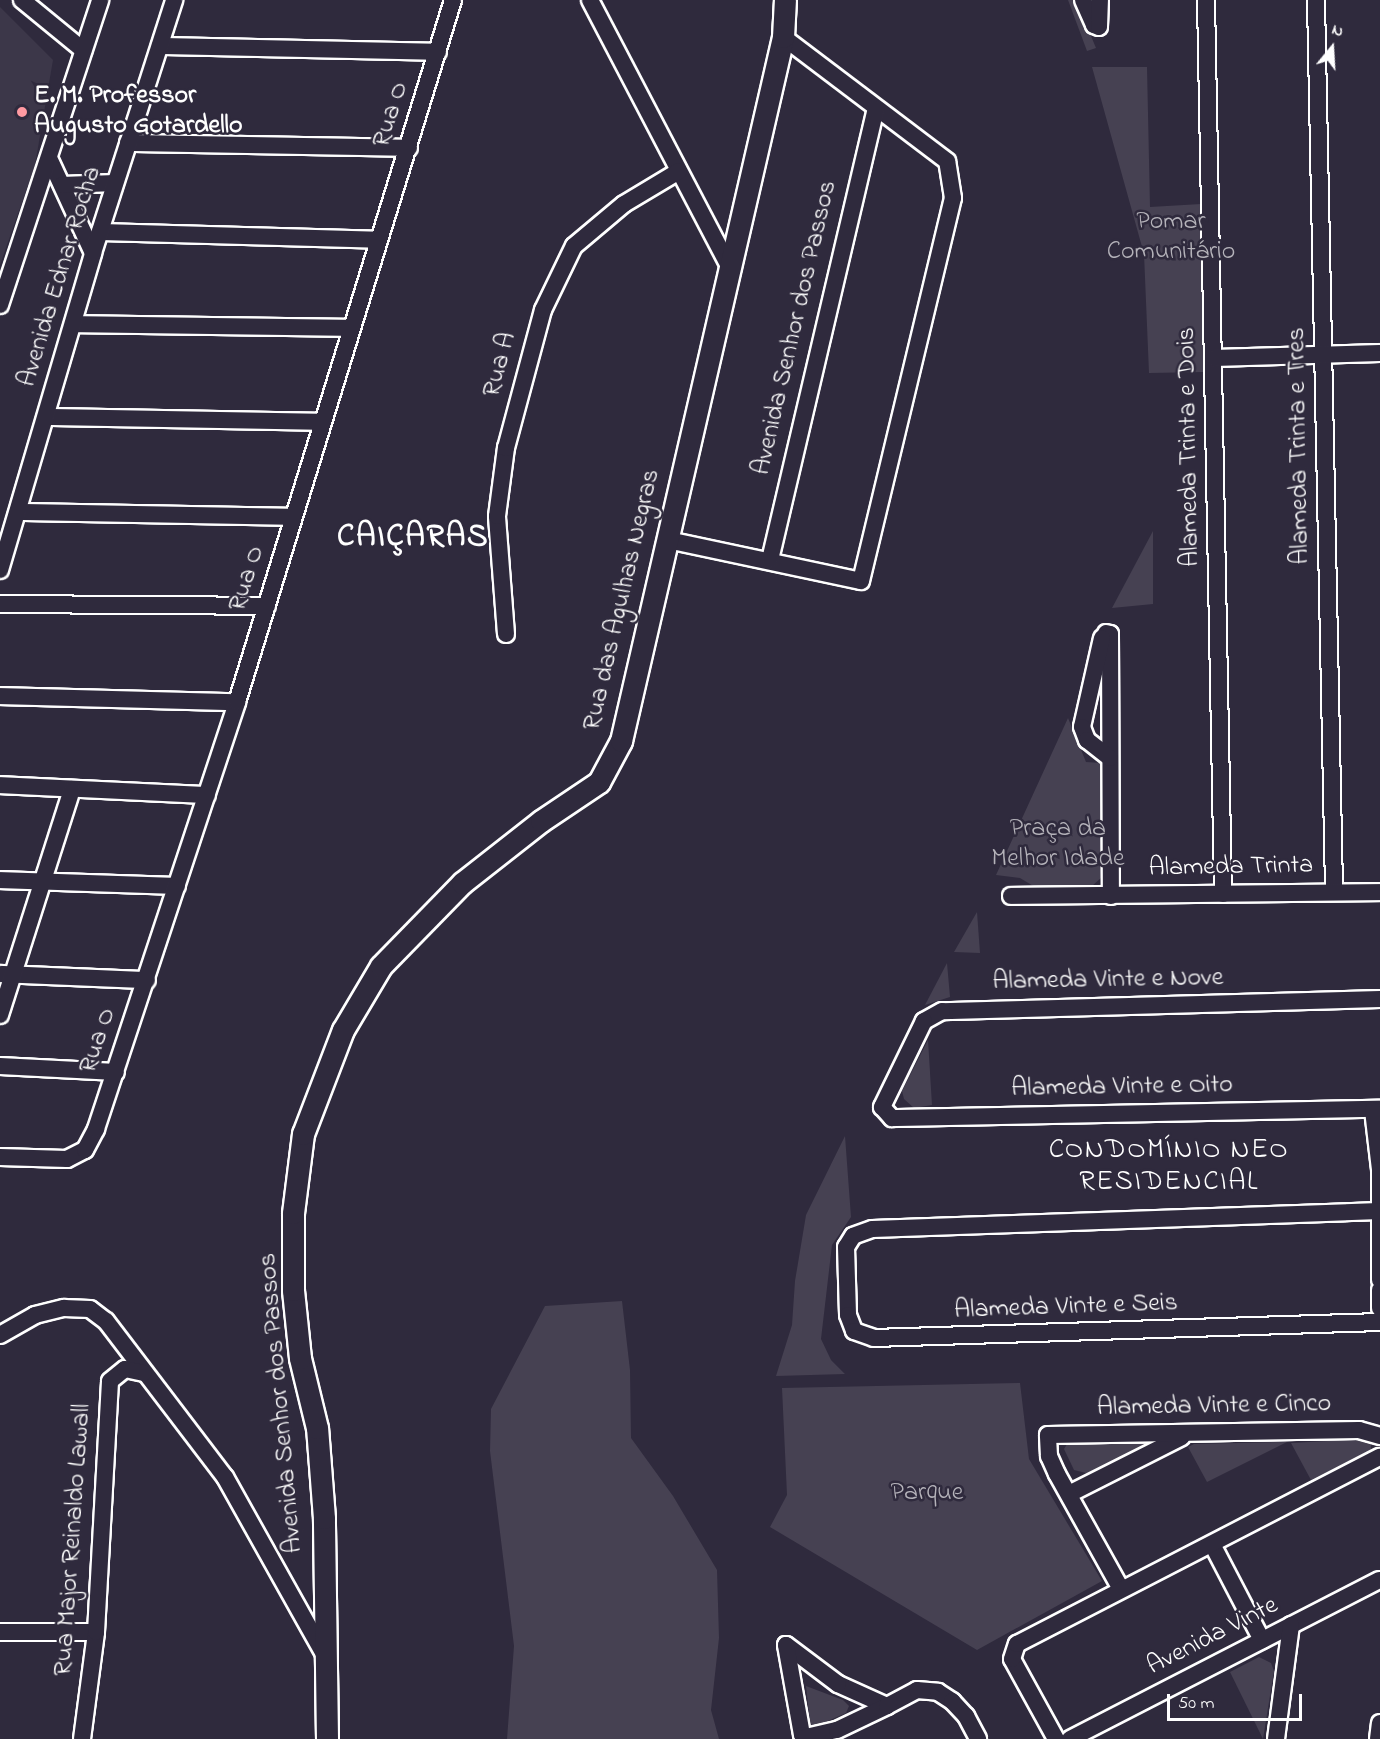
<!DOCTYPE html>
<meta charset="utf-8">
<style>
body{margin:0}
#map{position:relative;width:1380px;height:1739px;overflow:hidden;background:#2f2a3d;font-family:"Indie Flower",sans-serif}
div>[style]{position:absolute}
.built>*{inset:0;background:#3c3749}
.green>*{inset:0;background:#464152}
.roads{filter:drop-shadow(2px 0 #fff) drop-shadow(-2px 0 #fff) drop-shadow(0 2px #fff) drop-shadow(0 -2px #fff)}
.minor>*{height:16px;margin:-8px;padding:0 8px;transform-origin:8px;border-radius:8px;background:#2f2a3d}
.tertiary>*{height:21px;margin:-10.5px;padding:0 10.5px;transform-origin:10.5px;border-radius:10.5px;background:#2f2a3d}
.dots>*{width:16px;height:16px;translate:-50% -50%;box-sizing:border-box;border:3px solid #2f2a3d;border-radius:50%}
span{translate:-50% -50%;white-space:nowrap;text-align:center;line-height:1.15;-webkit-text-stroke:5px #2f2a3d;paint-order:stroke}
.poi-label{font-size:26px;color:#fff;font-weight:700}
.left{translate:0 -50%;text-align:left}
.street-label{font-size:26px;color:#fff}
.park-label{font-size:26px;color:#b5b3ba}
.quarter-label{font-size:28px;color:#fff;letter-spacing:1.5px}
.district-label{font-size:32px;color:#fff;font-weight:700;letter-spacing:1.5px}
.north{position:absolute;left:1302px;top:18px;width:60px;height:60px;-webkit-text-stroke:4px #2f2a3d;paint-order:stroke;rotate:18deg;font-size:16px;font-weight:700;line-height:24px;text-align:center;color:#fff}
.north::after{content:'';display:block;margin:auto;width:21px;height:27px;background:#fff;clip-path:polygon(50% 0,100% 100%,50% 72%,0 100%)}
.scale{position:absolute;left:1167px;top:1694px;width:135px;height:27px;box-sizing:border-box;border:3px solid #fff;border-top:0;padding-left:8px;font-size:18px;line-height:21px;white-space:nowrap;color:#fff;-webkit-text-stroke:4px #2f2a3d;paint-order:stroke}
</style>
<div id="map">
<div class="built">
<div style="clip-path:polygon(0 7px,53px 60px,35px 165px,0 265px)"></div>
</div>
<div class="green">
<div style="clip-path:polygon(1068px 0,1076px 0,1096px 48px,1087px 51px)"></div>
<div style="clip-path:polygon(1092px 67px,1147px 67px,1150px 207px,1201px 204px,1204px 372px,1149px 373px,1144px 254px)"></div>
<div style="clip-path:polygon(1153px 531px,1153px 604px,1112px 608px)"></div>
<div style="clip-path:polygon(1068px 718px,1086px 762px,1101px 763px,1102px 877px,1092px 886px,1040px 890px,1020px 878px,996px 875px)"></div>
<div style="clip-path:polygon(977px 912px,980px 953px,954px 952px)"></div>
<div style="clip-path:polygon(947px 963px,950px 997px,925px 1005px)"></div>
<div style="clip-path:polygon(928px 1040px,932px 1105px,914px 1108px,904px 1099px,902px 1091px)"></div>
<div style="clip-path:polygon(845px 1136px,851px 1217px,832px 1245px,821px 1339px,831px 1360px,845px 1374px,776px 1376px,792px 1325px,795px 1281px,806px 1215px)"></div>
<div style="clip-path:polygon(622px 1301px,630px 1370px,631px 1438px,673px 1496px,717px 1570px,719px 1638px,711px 1710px,719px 1739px,507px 1739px,514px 1646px,490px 1451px,491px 1409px,545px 1306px)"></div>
<div style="clip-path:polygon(1020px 1383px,1029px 1459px,1102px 1581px,977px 1650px,770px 1527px,787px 1495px,782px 1388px)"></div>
<div style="clip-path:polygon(1365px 1439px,1371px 1440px,1371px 1450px,1311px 1480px,1291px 1443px)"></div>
<div style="clip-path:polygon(1152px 1440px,1090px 1474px,1074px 1470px,1064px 1449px,1069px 1441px)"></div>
<div style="clip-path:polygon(1287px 1442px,1207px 1482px,1188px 1447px,1194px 1444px)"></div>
<div style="clip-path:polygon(1259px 1657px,1271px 1663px,1274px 1671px,1263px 1739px,1230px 1672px)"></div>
<div style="clip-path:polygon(806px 1686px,843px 1700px,849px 1706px,846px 1713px,814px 1727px,810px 1723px)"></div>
</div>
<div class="roads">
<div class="minor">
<div style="left:22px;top:0;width:79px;rotate:39.3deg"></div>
<div style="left:590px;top:0;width:298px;rotate:62.4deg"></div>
<div style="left:1083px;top:0;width:27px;rotate:66deg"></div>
<div style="left:1094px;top:25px;width:5px;rotate:22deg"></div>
<div style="left:1099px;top:27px;width:27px;rotate:-88deg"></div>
<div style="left:1206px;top:0;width:894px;rotate:88.91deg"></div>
<div style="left:1316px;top:0;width:890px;rotate:88.84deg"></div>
<div style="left:160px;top:46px;width:278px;rotate:1.2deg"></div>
<div style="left:128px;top:143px;width:281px;rotate:1deg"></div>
<div style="left:50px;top:160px;width:102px;rotate:65.2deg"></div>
<div style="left:62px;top:185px;width:53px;rotate:-2.2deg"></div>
<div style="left:100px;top:232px;width:279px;rotate:1.6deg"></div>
<div style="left:0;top:305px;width:321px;rotate:-71.8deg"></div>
<div style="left:73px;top:324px;width:278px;rotate:0.8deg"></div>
<div style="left:1214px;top:358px;width:166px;rotate:-1.7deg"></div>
<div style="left:46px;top:417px;width:277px;rotate:1deg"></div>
<div style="left:18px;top:512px;width:275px;rotate:1deg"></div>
<div style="left:668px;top:540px;width:197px;rotate:12deg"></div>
<div style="left:861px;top:581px;width:394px;rotate:-76.5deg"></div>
<div style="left:953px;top:198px;width:37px;rotate:-99deg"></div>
<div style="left:947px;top:161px;width:206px;rotate:-142.9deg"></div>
<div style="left:770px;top:560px;width:463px;rotate:-76.8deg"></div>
<div style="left:0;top:570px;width:330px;rotate:-73.6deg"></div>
<div style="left:93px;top:253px;width:266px;rotate:-72.2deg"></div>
<div style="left:0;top:604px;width:267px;rotate:0.4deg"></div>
<div style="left:1106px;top:633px;width:4px;rotate:14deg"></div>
<div style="left:1110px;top:634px;width:262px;rotate:89.8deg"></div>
<div style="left:506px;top:634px;width:118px;rotate:-94.4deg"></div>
<div style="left:497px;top:516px;width:69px;rotate:-82.5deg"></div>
<div style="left:506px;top:448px;width:143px;rotate:-75deg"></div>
<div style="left:543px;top:310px;width:71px;rotate:-64.2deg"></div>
<div style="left:574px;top:246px;width:65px;rotate:-40deg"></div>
<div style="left:624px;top:204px;width:64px;rotate:-31deg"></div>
<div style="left:1102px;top:638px;width:91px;rotate:102.7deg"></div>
<div style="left:1082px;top:727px;width:14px;rotate:69deg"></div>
<div style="left:1087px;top:740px;width:29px;rotate:38deg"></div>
<div style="left:0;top:696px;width:237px;rotate:1.5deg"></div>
<div style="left:0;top:785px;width:207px;rotate:2.8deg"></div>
<div style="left:0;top:880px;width:177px;rotate:1.9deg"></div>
<div style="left:1011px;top:896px;width:369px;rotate:-0.6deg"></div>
<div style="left:1px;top:974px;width:146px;rotate:2.4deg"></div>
<div style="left:1380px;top:999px;width:438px;rotate:178.4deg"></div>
<div style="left:942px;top:1011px;width:21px;rotate:151deg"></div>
<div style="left:924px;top:1021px;width:96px;rotate:116deg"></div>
<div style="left:882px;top:1107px;width:15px;rotate:48deg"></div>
<div style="left:892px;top:1118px;width:488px;rotate:-1.1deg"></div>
<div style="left:0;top:1015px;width:237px;rotate:-72.3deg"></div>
<div style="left:0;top:1066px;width:116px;rotate:3deg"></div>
<div style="left:1373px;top:1110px;width:60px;rotate:83.3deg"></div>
<div style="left:1380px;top:1170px;width:110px;rotate:90deg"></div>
<div style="left:0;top:1157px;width:67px;rotate:1.7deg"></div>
<div style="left:67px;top:1159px;width:20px;rotate:-27deg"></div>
<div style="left:85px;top:1150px;width:24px;rotate:-62deg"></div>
<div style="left:96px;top:1129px;width:450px;rotate:-71.7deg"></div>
<div style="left:237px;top:702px;width:734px;rotate:-72.9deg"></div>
<div style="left:1379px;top:1211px;width:507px;rotate:177.97deg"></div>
<div style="left:872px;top:1229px;width:20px;rotate:160deg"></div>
<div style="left:853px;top:1236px;width:13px;rotate:122deg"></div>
<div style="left:846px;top:1247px;width:68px;rotate:88.3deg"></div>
<div style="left:848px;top:1315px;width:17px;rotate:69deg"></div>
<div style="left:854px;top:1331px;width:21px;rotate:19deg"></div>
<div style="left:874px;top:1338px;width:506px;rotate:-1.81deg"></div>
<div style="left:1380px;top:1290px;width:18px;rotate:90deg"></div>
<div style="left:0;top:1335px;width:40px;rotate:-29.7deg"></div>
<div style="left:35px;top:1315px;width:30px;rotate:-14deg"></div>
<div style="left:64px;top:1308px;width:26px;rotate:2deg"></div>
<div style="left:90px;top:1309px;width:20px;rotate:37deg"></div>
<div style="left:106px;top:1321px;width:196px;rotate:52.7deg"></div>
<div style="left:225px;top:1477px;width:201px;rotate:60.8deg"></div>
<div style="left:1071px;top:1493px;width:124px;rotate:-26.8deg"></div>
<div style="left:1213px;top:1546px;width:106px;rotate:62.5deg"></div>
<div style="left:1121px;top:1589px;width:132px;rotate:-119.1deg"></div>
<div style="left:1057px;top:1474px;width:20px;rotate:-114deg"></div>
<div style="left:1049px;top:1456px;width:21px;rotate:-93deg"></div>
<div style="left:1048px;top:1435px;width:311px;rotate:-0.9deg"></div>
<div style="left:1359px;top:1430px;width:22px;rotate:16deg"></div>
<div style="left:0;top:1632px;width:96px"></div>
<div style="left:887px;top:1706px;width:54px;rotate:-155.8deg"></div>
<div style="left:838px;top:1684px;width:65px;rotate:-143.1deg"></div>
<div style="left:786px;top:1645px;width:91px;rotate:79.9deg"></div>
<div style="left:802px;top:1735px;width:4px;rotate:27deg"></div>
<div style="left:806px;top:1737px;width:32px;rotate:-13deg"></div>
<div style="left:837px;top:1730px;width:55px;rotate:-25.6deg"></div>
<div style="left:887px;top:1706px;width:34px;rotate:-28deg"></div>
<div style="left:917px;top:1690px;width:21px;rotate:5deg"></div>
<div style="left:938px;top:1692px;width:17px;rotate:33deg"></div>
<div style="left:952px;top:1701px;width:21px;rotate:47deg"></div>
<div style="left:966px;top:1716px;width:26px;rotate:62deg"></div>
<div style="left:82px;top:1739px;width:108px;rotate:-82.5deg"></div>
<div style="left:96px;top:1632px;width:251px;rotate:-86.8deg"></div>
<div style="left:110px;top:1381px;width:19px;rotate:-39deg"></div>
<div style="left:125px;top:1369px;width:19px;rotate:12deg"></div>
<div style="left:1056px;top:1739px;width:91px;rotate:-118.8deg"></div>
<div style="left:1012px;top:1659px;width:16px;rotate:-72deg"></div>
<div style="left:1017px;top:1644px;width:408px;rotate:-27.3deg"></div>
<div style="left:1070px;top:1739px;width:348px;rotate:-27.2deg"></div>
<div style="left:1276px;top:1739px;width:115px;rotate:-82.5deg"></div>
<div style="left:1378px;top:1739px;width:16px;rotate:-83deg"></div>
</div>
<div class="tertiary">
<div style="left:327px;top:1739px;width:221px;rotate:-90.8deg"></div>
<div style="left:324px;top:1518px;width:90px;rotate:-94.4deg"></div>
<div style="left:317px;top:1428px;width:72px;rotate:-103.7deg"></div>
<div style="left:300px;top:1358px;width:68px;rotate:-95.9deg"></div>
<div style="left:293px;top:1290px;width:77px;rotate:-90deg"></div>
<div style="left:293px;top:1213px;width:80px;rotate:-82.8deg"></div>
<div style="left:303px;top:1134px;width:111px;rotate:-69deg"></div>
<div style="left:343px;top:1030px;width:74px;rotate:-59.3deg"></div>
<div style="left:381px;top:966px;width:116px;rotate:-45.7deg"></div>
<div style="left:462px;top:883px;width:100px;rotate:-38.1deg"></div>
<div style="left:541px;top:821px;width:70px;rotate:-33.9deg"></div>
<div style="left:599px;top:782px;width:47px;rotate:-61.8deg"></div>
<div style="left:621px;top:741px;width:722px;rotate:-77.04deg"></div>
<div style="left:783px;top:37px;width:37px;rotate:-87deg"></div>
</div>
</div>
<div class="dots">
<div style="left:22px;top:112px;background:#ff9aa2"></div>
</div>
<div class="poi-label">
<span class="left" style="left:34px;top:112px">E. M. Professor<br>Augusto Gotardello</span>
</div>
<div class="street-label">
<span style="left:392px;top:115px;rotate:-73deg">Rua O</span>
<span style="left:61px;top:277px;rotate:-73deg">Avenida Ednar Rocha</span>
<span style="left:796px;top:328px;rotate:-77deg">Avenida Senhor dos Passos</span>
<span style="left:501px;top:365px;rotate:-75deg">Rua A</span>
<span style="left:1300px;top:446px;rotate:-91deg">Alameda Trinta e Tres</span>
<span style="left:1190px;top:447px;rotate:-91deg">Alameda Trinta e Dois</span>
<span style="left:248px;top:579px;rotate:-73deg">Rua O</span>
<span style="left:623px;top:600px;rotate:-77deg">Rua das Agulhas Negras</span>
<span style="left:1231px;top:868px;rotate:-1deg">Alameda Trinta</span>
<span style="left:1108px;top:981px;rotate:-1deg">Alameda Vinte e Nove</span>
<span style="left:99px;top:1041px;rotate:-72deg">Rua O</span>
<span style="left:1122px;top:1088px;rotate:-1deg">Alameda Vinte e Oito</span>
<span style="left:1066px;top:1308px;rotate:-2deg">Alameda Vinte e Seis</span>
<span style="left:282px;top:1403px;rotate:-95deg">Avenida Senhor dos Passos</span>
<span style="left:1214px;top:1407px;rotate:-1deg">Alameda Vinte e Cinco</span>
<span style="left:74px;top:1540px;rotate:-86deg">Rua Major Reinaldo Lawall</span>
<span style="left:1213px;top:1637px;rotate:-27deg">Avenida Vinte</span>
</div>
<div class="park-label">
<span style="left:1171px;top:238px">Pomar<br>Comunitário</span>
<span style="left:1058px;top:845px">Praça da<br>Melhor Idade</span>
<span style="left:927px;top:1494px">Parque</span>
</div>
<div class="quarter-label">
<span style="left:1169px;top:1167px">CONDOMÍNIO NEO<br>RESIDENCIAL</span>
</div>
<div class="district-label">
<span style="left:413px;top:538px">CAIÇARAS</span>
</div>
<div class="north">N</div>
<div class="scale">50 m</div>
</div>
